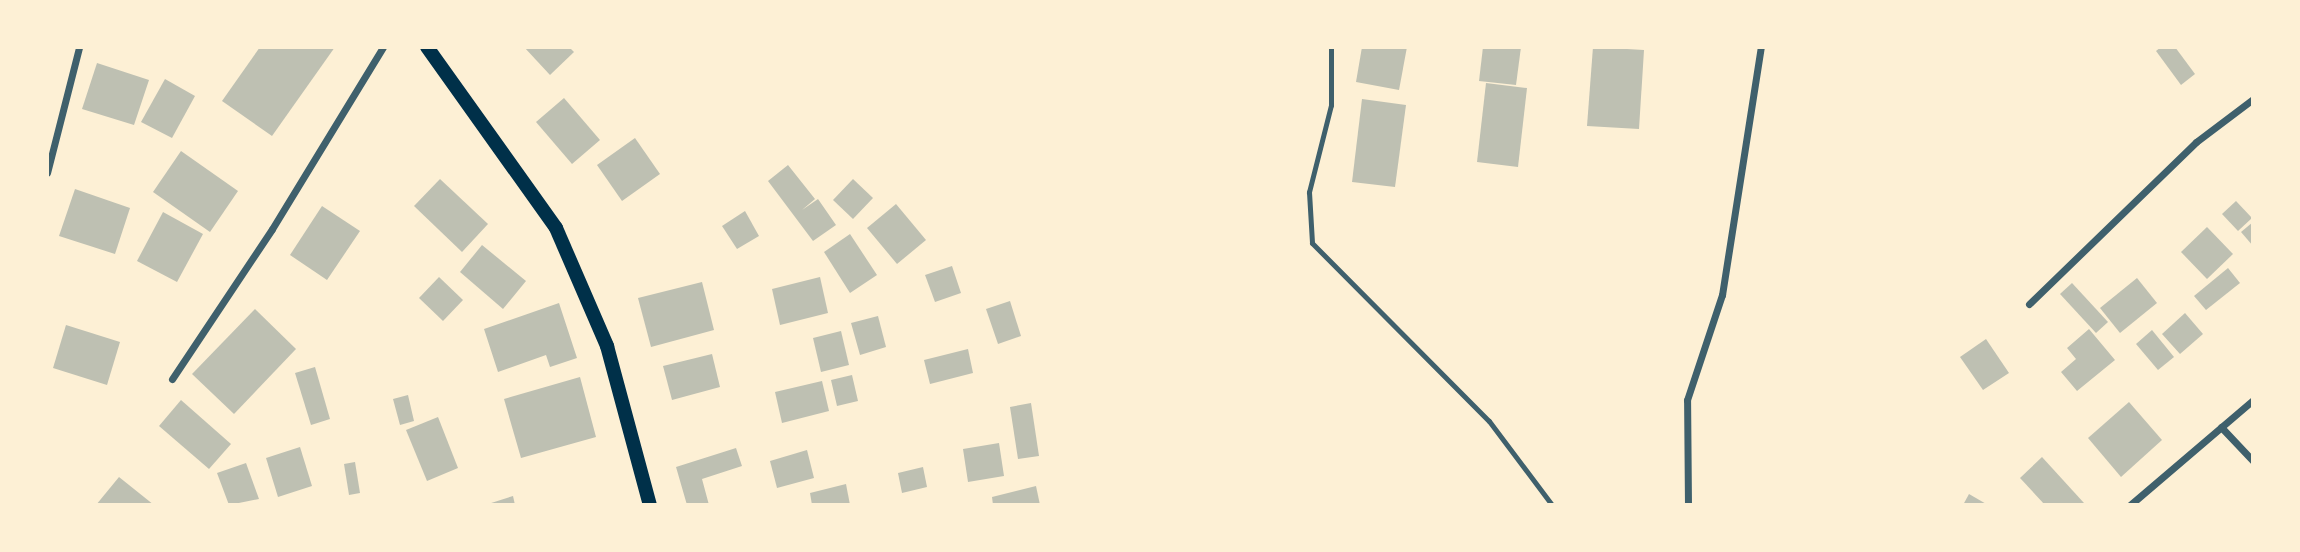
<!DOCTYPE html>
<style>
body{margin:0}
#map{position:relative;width:2300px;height:552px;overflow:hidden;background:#fdf0d5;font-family:"Golos Text",sans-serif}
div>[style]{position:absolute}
.building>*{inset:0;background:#bec0b2}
.service>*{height:5px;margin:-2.5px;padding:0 2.5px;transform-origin:2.5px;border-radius:2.5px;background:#3f606c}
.minor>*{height:7px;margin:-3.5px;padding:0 3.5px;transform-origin:3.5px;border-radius:3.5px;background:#3f606c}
.secondary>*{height:14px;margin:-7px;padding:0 7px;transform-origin:7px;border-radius:7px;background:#003049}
span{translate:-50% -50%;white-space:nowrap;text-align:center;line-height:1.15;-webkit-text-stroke:5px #fdf0d5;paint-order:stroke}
.frame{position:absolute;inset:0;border:49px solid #fdf0d5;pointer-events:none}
</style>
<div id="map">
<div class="building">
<div style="clip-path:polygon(260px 47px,335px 47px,272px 136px,222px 101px)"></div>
<div style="clip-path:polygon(524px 47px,569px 47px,574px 52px,550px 75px)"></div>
<div style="clip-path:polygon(1362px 47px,1407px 47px,1399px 90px,1356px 82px)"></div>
<div style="clip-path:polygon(1483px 47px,1521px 47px,1516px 85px,1479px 81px)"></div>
<div style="clip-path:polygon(1593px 47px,1644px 50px,1639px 129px,1587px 126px)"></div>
<div style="clip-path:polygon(2161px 47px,2175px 47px,2195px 74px,2181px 85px,2156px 51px)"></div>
<div style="clip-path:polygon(97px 63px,149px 80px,134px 125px,82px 109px)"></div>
<div style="clip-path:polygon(165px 79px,195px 96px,172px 138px,141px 122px)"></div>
<div style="clip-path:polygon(1486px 83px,1527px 88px,1518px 167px,1477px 162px)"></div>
<div style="clip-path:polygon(564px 98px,600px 140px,572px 164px,536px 122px)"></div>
<div style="clip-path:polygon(1362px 99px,1406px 105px,1395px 187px,1352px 182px)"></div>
<div style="clip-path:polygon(635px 138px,660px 174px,622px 201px,597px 165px)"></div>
<div style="clip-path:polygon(181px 151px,238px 191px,210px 232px,153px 192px)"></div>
<div style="clip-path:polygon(788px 165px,815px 199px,802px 210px,818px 199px,836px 225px,813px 241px,768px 181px)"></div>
<div style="clip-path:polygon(440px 179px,488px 224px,462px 252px,414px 206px)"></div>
<div style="clip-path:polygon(853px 179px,873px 198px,853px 219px,833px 200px)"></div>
<div style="clip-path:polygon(75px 189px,130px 208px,115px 254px,59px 236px)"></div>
<div style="clip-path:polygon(2236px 201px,2252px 218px,2238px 231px,2222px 214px)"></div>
<div style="clip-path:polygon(896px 204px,926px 240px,897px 264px,867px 228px)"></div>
<div style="clip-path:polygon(322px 206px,360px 231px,327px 280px,290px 255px)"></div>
<div style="clip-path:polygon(745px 211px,759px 236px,737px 249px,722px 226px)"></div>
<div style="clip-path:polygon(163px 212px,203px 234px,177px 282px,137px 261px)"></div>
<div style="clip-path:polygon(2253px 222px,2253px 246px,2241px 232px)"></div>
<div style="clip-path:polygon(2207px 227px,2233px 254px,2207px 279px,2181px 252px)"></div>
<div style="clip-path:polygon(850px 234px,877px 275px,850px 293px,824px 252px)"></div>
<div style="clip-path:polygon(482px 245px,526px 281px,503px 309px,460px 272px)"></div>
<div style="clip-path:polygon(952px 266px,961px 293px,935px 302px,925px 275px)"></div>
<div style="clip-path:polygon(2228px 268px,2240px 283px,2206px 310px,2194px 296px)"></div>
<div style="clip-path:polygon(439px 277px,463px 300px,443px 321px,419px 298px)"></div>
<div style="clip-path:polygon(820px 277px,828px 313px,780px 325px,772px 289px)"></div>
<div style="clip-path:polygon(2137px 278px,2157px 303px,2120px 333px,2100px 308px)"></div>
<div style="clip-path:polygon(702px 282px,714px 330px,651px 347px,638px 298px)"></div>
<div style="clip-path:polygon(2072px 283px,2108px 322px,2096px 333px,2060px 294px)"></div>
<div style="clip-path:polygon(1010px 301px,1021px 336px,998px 344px,986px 309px)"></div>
<div style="clip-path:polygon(559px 303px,577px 358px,550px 367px,546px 355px,498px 372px,484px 329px)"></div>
<div style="clip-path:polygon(255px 309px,296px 349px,234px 414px,192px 374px)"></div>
<div style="clip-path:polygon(2185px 313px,2203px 334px,2180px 354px,2162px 334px)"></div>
<div style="clip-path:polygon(878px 316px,886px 347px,860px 355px,851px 323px)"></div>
<div style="clip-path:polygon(66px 325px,120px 342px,107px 385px,53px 368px)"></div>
<div style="clip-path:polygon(2089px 329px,2115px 360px,2077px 391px,2061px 372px,2076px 359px,2067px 348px)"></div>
<div style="clip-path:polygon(2152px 330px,2174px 357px,2158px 370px,2136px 344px)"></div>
<div style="clip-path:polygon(841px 331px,849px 365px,821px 372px,813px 338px)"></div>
<div style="clip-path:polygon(1986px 339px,2009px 373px,1983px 390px,1960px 357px)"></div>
<div style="clip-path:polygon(968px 349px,973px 373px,930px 384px,924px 360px)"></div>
<div style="clip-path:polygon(712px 354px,720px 387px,672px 400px,663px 366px)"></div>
<div style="clip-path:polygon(315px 367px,330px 419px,311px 425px,295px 373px)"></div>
<div style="clip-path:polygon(852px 375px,858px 401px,837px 406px,831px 380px)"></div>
<div style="clip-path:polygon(580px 377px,596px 437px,521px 458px,504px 399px)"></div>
<div style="clip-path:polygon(822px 381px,829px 411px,782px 423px,775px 392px)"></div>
<div style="clip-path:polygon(408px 395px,414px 421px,400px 425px,393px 399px)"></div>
<div style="clip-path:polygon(181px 400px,231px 444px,209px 469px,159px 426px)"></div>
<div style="clip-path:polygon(2129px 402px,2162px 440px,2121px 477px,2088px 438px)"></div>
<div style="clip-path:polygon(1031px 403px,1039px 456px,1018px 459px,1010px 407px)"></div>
<div style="clip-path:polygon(438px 417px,458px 468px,427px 481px,406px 430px)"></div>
<div style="clip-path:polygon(999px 443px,1004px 476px,968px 482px,963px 449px)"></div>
<div style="clip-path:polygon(300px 447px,312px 486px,278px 497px,266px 458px)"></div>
<div style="clip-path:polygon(736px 448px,742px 466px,702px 479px,709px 505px,687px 505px,676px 467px)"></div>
<div style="clip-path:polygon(807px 450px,814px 478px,777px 488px,770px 461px)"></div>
<div style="clip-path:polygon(2042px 457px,2084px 503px,2083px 505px,2045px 505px,2020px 478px)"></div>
<div style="clip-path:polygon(355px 462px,360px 493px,349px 495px,344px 464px)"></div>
<div style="clip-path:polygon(246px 463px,259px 499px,229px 505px,217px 473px)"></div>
<div style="clip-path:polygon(923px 467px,927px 487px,902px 493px,898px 473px)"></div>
<div style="clip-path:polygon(119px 477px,154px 505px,96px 505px)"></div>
<div style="clip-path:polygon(846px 484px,850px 505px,812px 505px,810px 493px)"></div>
<div style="clip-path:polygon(1036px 486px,1040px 505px,993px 505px,992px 497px)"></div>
<div style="clip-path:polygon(1969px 494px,1988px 505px,1963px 505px)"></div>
<div style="clip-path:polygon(513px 496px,515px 505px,488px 505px,488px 504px)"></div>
</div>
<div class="service">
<div style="left:1331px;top:47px;width:58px;rotate:90deg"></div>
<div style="left:1331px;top:105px;width:90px;rotate:104.2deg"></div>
<div style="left:1309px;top:192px;width:51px;rotate:86.6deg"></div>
<div style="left:1312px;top:243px;width:251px;rotate:45.2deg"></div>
<div style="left:1489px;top:421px;width:105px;rotate:53.1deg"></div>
</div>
<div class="minor">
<div style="left:47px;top:173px;width:130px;rotate:-75.7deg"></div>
<div style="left:2029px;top:304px;width:233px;rotate:-44.1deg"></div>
<div style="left:2196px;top:142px;width:71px;rotate:-37deg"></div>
<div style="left:172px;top:379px;width:180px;rotate:-56.3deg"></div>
<div style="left:272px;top:229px;width:213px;rotate:-58.6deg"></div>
<div style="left:2221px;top:427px;width:47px;rotate:46.7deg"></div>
<div style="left:1688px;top:505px;width:105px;rotate:-90.5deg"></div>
<div style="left:1687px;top:400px;width:111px;rotate:-71.6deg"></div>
<div style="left:1722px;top:295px;width:251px;rotate:-81.1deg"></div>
<div style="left:2130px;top:505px;width:162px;rotate:-40.5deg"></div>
</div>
<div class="secondary">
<div style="left:427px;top:47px;width:222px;rotate:54.5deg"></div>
<div style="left:556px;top:228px;width:129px;rotate:66.6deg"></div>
<div style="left:607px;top:346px;width:165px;rotate:74.9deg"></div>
</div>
<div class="frame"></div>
</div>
